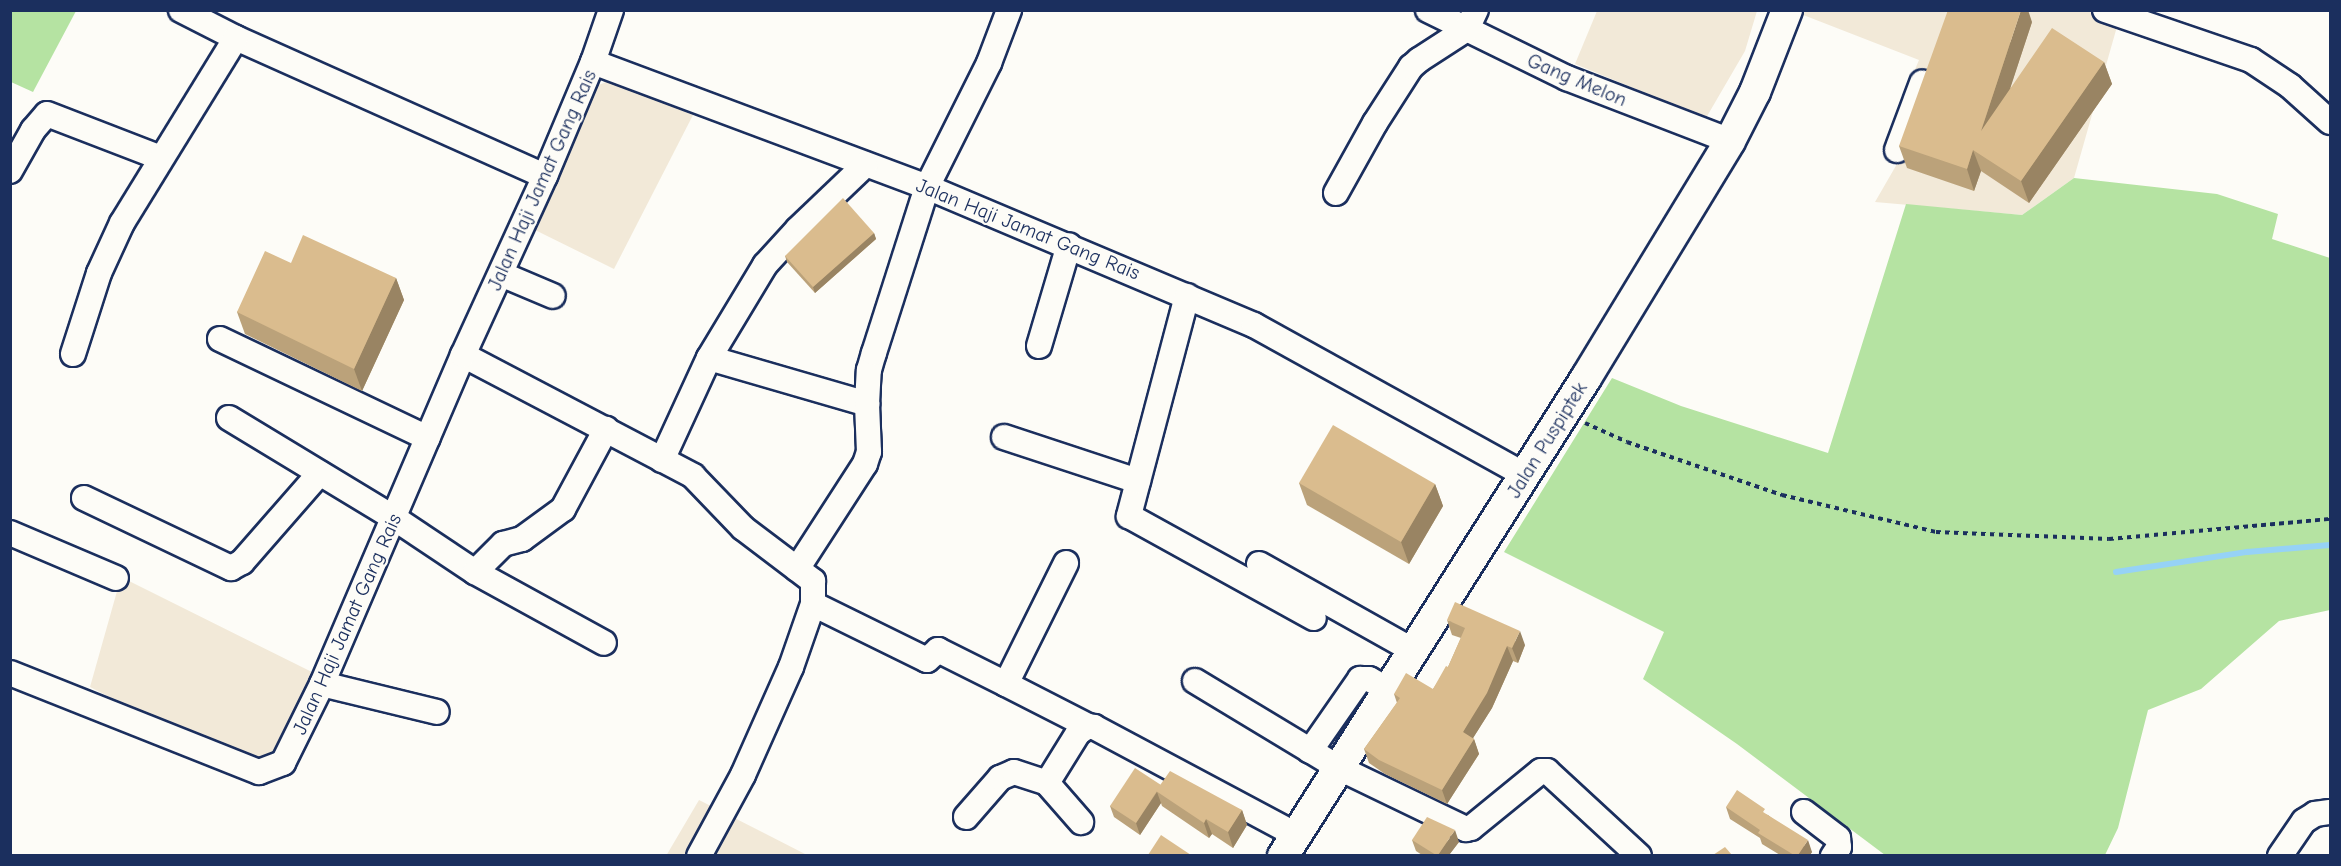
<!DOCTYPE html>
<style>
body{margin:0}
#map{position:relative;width:2341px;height:866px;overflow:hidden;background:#fdfcf7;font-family:"Comic Neue",sans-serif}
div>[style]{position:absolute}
.built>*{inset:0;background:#f2e9d8}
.green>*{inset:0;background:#b5e3a2}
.stream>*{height:6px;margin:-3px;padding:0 3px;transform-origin:3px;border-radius:3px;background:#96d2f6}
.path>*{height:4px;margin-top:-2px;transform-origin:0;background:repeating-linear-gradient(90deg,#1b2f5e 0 4.5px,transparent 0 9px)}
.roads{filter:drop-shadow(2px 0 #1b2f5e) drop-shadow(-2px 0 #1b2f5e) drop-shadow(0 2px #1b2f5e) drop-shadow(0 -2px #1b2f5e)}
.minor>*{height:24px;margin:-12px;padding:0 12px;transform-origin:12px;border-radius:12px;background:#fdfcf7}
.major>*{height:30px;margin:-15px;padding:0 15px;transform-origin:15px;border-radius:15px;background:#fdfcf7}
.wall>*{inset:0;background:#bba27a}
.shaded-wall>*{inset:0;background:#998463}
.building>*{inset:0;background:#dabc8e}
span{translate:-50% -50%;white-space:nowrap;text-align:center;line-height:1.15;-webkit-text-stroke:4.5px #fdfcf7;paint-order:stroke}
.street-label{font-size:20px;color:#1b2f5e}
.frame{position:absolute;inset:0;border:12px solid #1b2f5e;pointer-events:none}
</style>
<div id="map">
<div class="built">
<div style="clip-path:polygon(2102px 10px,2120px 16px,2074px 178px,2022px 215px,1875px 202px,1901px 157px,1882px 147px,1919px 60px,1793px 11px)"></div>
<div style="clip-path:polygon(1597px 11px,1597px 10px,1757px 11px,1745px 51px,1706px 118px,1575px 64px)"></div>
<div style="clip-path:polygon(611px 80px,693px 115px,614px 269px,531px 228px,594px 87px)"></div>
<div style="clip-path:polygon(121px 577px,318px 675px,293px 747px,247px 774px,166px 726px,90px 687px)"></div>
<div style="clip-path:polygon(699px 800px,807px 855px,666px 856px)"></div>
</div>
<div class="green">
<div style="clip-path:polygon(11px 10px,76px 11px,33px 92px,11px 82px)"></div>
<div style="clip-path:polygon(2074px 178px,2217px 194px,2278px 214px,2272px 239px,2330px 258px,2330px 610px,2279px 621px,2201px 689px,2148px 710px,2118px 828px,2105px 855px,1885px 855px,1737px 744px,1643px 679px,1664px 632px,1504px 552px,1612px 378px,1681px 406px,1828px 453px,1906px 204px,2022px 215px)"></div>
</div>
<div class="stream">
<div style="left:2116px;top:572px;width:133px;rotate:-8.7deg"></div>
<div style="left:2247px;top:552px;width:83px;rotate:-4.8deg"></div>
</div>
<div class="path">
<div style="left:1585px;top:423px;width:46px;rotate:24.3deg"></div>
<div style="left:1627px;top:442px;width:164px;rotate:18.9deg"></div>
<div style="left:1782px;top:495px;width:158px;rotate:13.5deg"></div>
<div style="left:1936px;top:532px;width:173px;rotate:2.3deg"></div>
<div style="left:2109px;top:539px;width:222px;rotate:-5.2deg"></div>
</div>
<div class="roads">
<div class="minor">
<div style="left:181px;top:10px;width:62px;rotate:27deg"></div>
<div style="left:236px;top:38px;width:338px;rotate:24.1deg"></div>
<div style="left:1428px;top:10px;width:155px;rotate:26.1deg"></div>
<div style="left:1567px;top:78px;width:175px;rotate:21.1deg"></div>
<div style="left:2105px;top:10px;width:154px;rotate:18.9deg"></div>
<div style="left:2251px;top:60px;width:47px;rotate:33.7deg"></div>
<div style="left:2290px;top:86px;width:54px;rotate:42deg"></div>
<div style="left:593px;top:62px;width:357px;rotate:20.5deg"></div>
<div style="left:927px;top:187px;width:355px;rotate:22.9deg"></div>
<div style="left:1254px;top:325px;width:310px;rotate:29deg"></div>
<div style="left:1897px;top:150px;width:72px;rotate:-69.5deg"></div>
<div style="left:10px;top:171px;width:47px;rotate:-60.7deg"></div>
<div style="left:33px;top:130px;width:21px;rotate:-49deg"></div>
<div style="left:47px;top:114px;width:122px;rotate:21.1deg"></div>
<div style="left:1336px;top:193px;width:80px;rotate:-60.9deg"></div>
<div style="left:1375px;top:123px;width:67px;rotate:-57.3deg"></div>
<div style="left:1411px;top:67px;width:11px;rotate:-41deg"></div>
<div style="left:1419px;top:60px;width:57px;rotate:-32.9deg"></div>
<div style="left:1467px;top:29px;width:21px;rotate:-65deg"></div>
<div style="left:501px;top:274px;width:56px;rotate:22.9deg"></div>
<div style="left:1187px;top:296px;width:228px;rotate:104.8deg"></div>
<div style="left:1129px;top:516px;width:211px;rotate:28.9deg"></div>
<div style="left:220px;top:339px;width:230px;rotate:25.5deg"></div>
<div style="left:1039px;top:346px;width:105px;rotate:-73.5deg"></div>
<div style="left:73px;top:354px;width:85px;rotate:-72.2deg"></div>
<div style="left:99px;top:273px;width:55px;rotate:-65.3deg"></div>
<div style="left:122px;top:223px;width:217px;rotate:-58.4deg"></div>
<div style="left:463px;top:355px;width:260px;rotate:27.7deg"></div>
<div style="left:693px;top:476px;width:72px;rotate:46.1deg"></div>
<div style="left:743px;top:528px;width:88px;rotate:37.1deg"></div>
<div style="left:813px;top:581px;width:23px;rotate:90deg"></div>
<div style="left:813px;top:604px;width:67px;rotate:109.2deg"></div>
<div style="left:791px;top:667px;width:118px;rotate:114deg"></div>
<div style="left:743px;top:775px;width:92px;rotate:118.5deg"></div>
<div style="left:709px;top:358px;width:165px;rotate:16.2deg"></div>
<div style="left:229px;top:418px;width:193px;rotate:31.2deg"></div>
<div style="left:394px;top:518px;width:97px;rotate:33.7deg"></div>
<div style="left:475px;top:572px;width:147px;rotate:28.8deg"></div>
<div style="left:1004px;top:437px;width:141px;rotate:18.2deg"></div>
<div style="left:662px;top:460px;width:112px;rotate:-65.3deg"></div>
<div style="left:709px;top:358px;width:109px;rotate:-58.9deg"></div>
<div style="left:765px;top:265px;width:49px;rotate:-47.5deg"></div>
<div style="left:798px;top:229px;width:93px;rotate:-43.7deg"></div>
<div style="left:84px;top:498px;width:163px;rotate:25.5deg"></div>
<div style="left:231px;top:568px;width:13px;rotate:-29deg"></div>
<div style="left:242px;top:562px;width:118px;rotate:-48.8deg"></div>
<div style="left:10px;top:533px;width:115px;rotate:23deg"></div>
<div style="left:1259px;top:564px;width:178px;rotate:29.3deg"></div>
<div style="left:797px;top:569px;width:125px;rotate:-57.1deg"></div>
<div style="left:865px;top:464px;width:13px;rotate:-72deg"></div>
<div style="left:869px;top:452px;width:48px;rotate:-92.4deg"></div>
<div style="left:867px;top:404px;width:34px;rotate:-87deg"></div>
<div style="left:869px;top:370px;width:18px;rotate:-74deg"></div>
<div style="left:874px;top:353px;width:174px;rotate:-72.3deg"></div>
<div style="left:927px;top:187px;width:139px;rotate:-63.4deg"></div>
<div style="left:989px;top:63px;width:57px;rotate:-69.3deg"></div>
<div style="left:475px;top:572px;width:40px;rotate:-45deg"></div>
<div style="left:503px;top:544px;width:20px;rotate:-15deg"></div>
<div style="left:522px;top:539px;width:51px;rotate:-36.2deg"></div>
<div style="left:563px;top:509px;width:91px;rotate:-61.7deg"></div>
<div style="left:813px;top:604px;width:127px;rotate:26.2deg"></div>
<div style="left:927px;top:660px;width:15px;rotate:-42deg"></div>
<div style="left:938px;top:650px;width:76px;rotate:26.6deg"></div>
<div style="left:1006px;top:684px;width:135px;rotate:-63.6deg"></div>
<div style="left:10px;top:673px;width:268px;rotate:21.7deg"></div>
<div style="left:259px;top:772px;width:26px;rotate:-21deg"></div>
<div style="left:283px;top:763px;width:88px;rotate:-63.7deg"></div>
<div style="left:322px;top:684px;width:358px;rotate:-66.8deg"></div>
<div style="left:463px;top:355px;width:197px;rotate:-65.4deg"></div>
<div style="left:545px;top:176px;width:124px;rotate:-67.2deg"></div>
<div style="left:593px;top:62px;width:55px;rotate:-70.9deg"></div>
<div style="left:1195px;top:681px;width:168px;rotate:31.1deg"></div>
<div style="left:1339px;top:768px;width:141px;rotate:25.7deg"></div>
<div style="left:1466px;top:829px;width:5px;rotate:-11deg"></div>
<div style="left:1471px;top:828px;width:90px;rotate:-39.2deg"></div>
<div style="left:1541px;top:771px;width:6px"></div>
<div style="left:1547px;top:771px;width:125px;rotate:42.7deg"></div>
<div style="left:322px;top:684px;width:118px;rotate:13.7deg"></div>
<div style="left:1006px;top:684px;width:92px;rotate:27.1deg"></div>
<div style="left:1310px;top:751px;width:88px;rotate:-55.2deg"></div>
<div style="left:1360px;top:679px;width:9px"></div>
<div style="left:1369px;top:679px;width:23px;rotate:29deg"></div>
<div style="left:1047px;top:783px;width:59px;rotate:-58.2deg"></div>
<div style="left:1078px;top:733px;width:12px;rotate:-35deg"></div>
<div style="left:1088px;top:726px;width:6px;rotate:9deg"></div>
<div style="left:1094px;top:727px;width:229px;rotate:28.1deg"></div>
<div style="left:1804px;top:812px;width:43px;rotate:37.4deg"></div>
<div style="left:1838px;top:838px;width:9px;rotate:84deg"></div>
<div style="left:1839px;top:847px;width:11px;rotate:124deg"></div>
<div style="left:966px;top:817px;width:52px;rotate:-48.9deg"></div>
<div style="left:1000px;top:778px;width:15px;rotate:-23deg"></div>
<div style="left:1014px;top:772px;width:35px;rotate:18deg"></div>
<div style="left:1047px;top:783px;width:52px;rotate:48.9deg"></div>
<div style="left:2280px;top:856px;width:42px;rotate:-55.6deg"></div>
<div style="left:2304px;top:821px;width:13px;rotate:-32deg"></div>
<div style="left:2315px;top:814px;width:15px;rotate:-8deg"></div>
</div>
<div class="major">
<div style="left:1283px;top:856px;width:566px;rotate:-57.63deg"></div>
<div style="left:1586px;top:378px;width:277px;rotate:-58.7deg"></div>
<div style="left:1730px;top:141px;width:55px;rotate:-63deg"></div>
<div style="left:1755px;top:92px;width:88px;rotate:-68.7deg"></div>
</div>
</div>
<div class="wall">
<div style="clip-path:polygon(2032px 22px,2010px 88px,2104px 62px,2112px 84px,2029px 203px,1981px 171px,1974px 191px,1907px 168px,1899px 146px)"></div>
<div style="clip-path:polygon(874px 233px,876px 239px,815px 293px,787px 262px,785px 256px)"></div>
<div style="clip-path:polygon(291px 263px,396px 278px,404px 300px,362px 391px,245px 334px,237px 312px)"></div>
<div style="clip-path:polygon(1299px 483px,1435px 484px,1443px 506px,1409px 564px,1307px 505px)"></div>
<div style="clip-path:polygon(1447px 620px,1525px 645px,1518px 663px,1513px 661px,1492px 708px,1473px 738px,1474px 739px,1479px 754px,1447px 804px,1385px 774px,1369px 763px,1364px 749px,1397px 703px,1394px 694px,1433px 689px,1448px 667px,1461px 638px,1452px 635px)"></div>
<div style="clip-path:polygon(1161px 785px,1242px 810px,1247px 825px,1233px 848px,1212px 834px,1209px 838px,1162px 806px,1161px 803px,1140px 835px,1114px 817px,1110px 806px)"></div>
<div style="clip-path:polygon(1726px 807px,1768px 815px,1812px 852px,1810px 855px,1780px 855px,1762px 844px,1760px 838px,1730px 819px)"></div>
<div style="clip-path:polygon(1412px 840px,1459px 842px,1449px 855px,1422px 855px,1416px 851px)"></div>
</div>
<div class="shaded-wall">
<div style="clip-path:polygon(2021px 10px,2028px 10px,2032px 22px,1989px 153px,1981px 131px)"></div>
<div style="clip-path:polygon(2104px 62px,2112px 84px,2029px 203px,2021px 181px)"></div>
<div style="clip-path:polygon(1973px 150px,1981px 171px,1974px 191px,1967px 169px)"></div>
<div style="clip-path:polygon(874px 233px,876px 239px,815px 293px,813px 287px)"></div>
<div style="clip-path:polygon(396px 278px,404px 300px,362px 391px,354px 369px)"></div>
<div style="clip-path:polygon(1435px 484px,1443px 506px,1409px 564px,1401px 542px)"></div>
<div style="clip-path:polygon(1520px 631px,1525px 645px,1518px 663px,1512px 648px)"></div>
<div style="clip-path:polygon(1507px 646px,1513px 661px,1492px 708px,1468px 746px,1463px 732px)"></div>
<div style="clip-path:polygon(1474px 739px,1479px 754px,1447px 804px,1442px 790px)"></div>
<div style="clip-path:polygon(1157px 792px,1161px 803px,1140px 835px,1136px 823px)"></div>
<div style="clip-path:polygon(1242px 810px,1247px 825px,1233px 848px,1228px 832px)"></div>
<div style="clip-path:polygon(1206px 819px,1212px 834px,1209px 838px,1204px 823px)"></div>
<div style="clip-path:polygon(1455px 830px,1459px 842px,1449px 855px,1438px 855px)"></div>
<div style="clip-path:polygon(1808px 840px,1812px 852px,1810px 855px,1798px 855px)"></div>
</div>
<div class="building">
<div style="clip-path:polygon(1948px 10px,2021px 10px,1981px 131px,2052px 28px,2104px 62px,2021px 181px,1973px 150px,1967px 169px,1899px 146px)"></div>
<div style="clip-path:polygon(843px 198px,874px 233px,813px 287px,785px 256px)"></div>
<div style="clip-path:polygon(303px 235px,396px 278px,354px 369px,237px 312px,265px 251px,291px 263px)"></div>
<div style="clip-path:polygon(1333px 425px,1435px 484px,1401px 542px,1299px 483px)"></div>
<div style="clip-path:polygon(1455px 602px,1520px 631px,1512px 648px,1507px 646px,1487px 693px,1463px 732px,1474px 739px,1442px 790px,1379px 760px,1364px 749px,1400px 698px,1394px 694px,1406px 673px,1433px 689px,1446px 666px,1448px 667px,1465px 628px,1447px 620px)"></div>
<div style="clip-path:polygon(1135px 768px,1161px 785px,1136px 823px,1110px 806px)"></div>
<div style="clip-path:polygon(1170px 771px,1242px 810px,1228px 832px,1206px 819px,1204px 823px,1156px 791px)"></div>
<div style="clip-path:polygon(1737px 790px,1765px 809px,1763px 812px,1808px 840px,1798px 855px,1794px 855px,1758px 833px,1760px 830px,1726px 807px)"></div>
<div style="clip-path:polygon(1427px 817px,1455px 830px,1438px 855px,1436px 855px,1412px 840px)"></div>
<div style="clip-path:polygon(1161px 835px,1191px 855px,1148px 855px)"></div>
<div style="clip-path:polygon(1725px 847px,1732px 855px,1713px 855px)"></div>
</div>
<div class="street-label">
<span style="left:1577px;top:80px;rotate:23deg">Gang Melon</span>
<span style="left:542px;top:180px;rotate:-66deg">Jalan Haji Jamat Gang Rais</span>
<span style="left:1028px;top:229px;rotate:22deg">Jalan Haji Jamat Gang Rais</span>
<span style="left:1547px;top:440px;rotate:-58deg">Jalan Puspiptek</span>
<span style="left:347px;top:624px;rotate:-66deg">Jalan Haji Jamat Gang Rais</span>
</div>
<div class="frame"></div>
</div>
